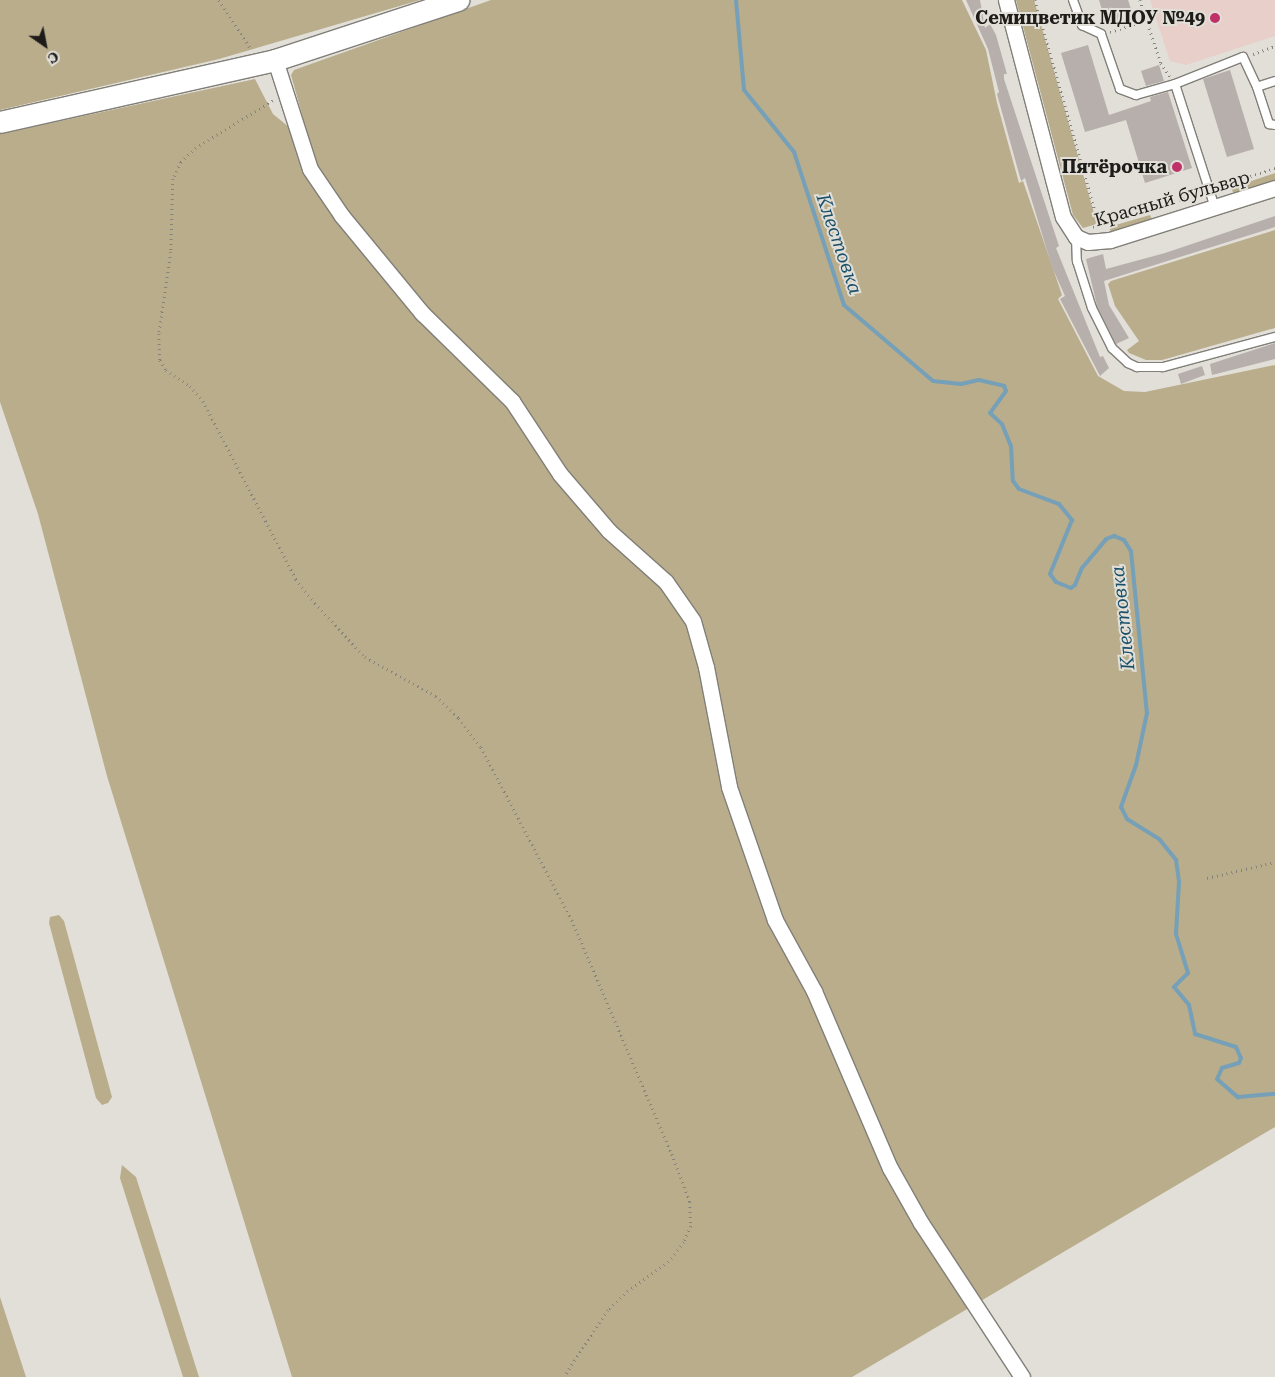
<!DOCTYPE html>
<meta charset="utf-8">
<style>
body{margin:0}
#map{position:relative;width:1275px;height:1377px;overflow:hidden;background:#e1dfd8;font-family:"Roboto Serif",serif}
div>[style]{position:absolute}
.education>*{inset:0;background:#e8cfc9}
.green>*{inset:0;background:#b9ad8b}
.stream>*{height:4px;margin:-2px;padding:0 2px;transform-origin:2px;border-radius:2px;background:#75a0b8}
.building>*{inset:0;background:#b7afab}
.path>*{height:2.5px;margin-top:-1.25px;transform-origin:0;background:repeating-linear-gradient(90deg,#83827c 0 1px,transparent 0 5px)}
.roads{filter:drop-shadow(1px 0 #817f78) drop-shadow(-1px 0 #817f78) drop-shadow(0 1px #817f78) drop-shadow(0 -1px #817f78)}
.lane>*{height:8px;margin:-4px;padding:0 4px;transform-origin:4px;border-radius:4px;background:#fff}
.street>*{height:15px;margin:-7.5px;padding:0 7.5px;transform-origin:7.5px;border-radius:7.5px;background:#fff}
.secondary>*{height:21px;margin:-10.5px;padding:0 10.5px;transform-origin:10.5px;border-radius:10.5px;background:#fff}
.dots>*{width:14px;height:14px;translate:-50% -50%;box-sizing:border-box;border:2px solid #e1dfd8;border-radius:50%}
span{translate:-50% -50%;white-space:nowrap;text-align:center;line-height:1.15;-webkit-text-stroke:4px #e1dfd8;paint-order:stroke}
.poi-label{font-size:18px;color:#1d1c19;font-weight:700}
.right{translate:-100% -50%;text-align:right}
.street-label{font-size:18px;color:#1d1c19}
.water-label{font-size:19px;color:#1a506a;font-style:italic}
.north{position:absolute;left:20px;top:20px;width:50px;height:50px;-webkit-text-stroke:4px #e1dfd8;paint-order:stroke;rotate:147deg;font-size:14px;font-weight:700;line-height:20px;text-align:center;color:#1d1c19}
.north::after{content:'';display:block;margin:auto;width:18px;height:22px;background:#1d1c19;clip-path:polygon(50% 0,100% 100%,50% 72%,0 100%)}
</style>
<div id="map">
<div class="education">
<div style="clip-path:polygon(1150px 0,1275px 0,1275px 36px,1186px 65px,1170px 61px)"></div>
</div>
<div class="green">
<div style="clip-path:polygon(0 0,420px 0,219px 59px,0 110px)"></div>
<div style="clip-path:polygon(491px 0,962px 0,986px 50px,997px 103px,1019px 183px,1023px 181px,1062px 295px,1058px 299px,1098px 376px,1124px 391px,1145px 392px,1275px 365px,1275px 1127px,852px 1377px,292px 1377px,107px 776px,38px 514px,0 402px,0 134px,255px 79px,273px 114px,290px 128px,302px 127px,303px 118px,291px 75px,294px 70px)"></div>
<div style="clip-path:polygon(1016px 0,1034px 0,1097px 224px,1083px 228px,1073px 215px)"></div>
<div style="clip-path:polygon(1275px 173px,1275px 184px,1234px 194px,1231px 188px)"></div>
<div style="clip-path:polygon(1150px 215px,1153px 222px,1112px 235px,1109px 227px)"></div>
<div style="clip-path:polygon(1275px 230px,1275px 328px,1162px 360px,1146px 360px,1129px 353px,1127px 350px,1139px 341px,1115px 306px,1108px 284px,1111px 281px)"></div>
<div style="clip-path:polygon(59px 915px,64px 921px,112px 1097px,108px 1103px,102px 1105px,96px 1098px,49px 923px,50px 917px)"></div>
<div style="clip-path:polygon(122px 1165px,136px 1177px,199px 1377px,183px 1377px,120px 1178px)"></div>
<div style="clip-path:polygon(0 1297px,26px 1377px,0 1377px)"></div>
</div>
<div class="stream">
<div style="left:736px;top:0;width:90px;rotate:84.9deg"></div>
<div style="left:744px;top:90px;width:80px;rotate:51.1deg"></div>
<div style="left:794px;top:152px;width:161px;rotate:71.9deg"></div>
<div style="left:844px;top:305px;width:117px;rotate:40.5deg"></div>
<div style="left:933px;top:381px;width:28px;rotate:6deg"></div>
<div style="left:961px;top:384px;width:18px;rotate:-13deg"></div>
<div style="left:979px;top:380px;width:26px;rotate:13deg"></div>
<div style="left:1004px;top:386px;width:5px;rotate:68deg"></div>
<div style="left:1006px;top:391px;width:27px;rotate:126deg"></div>
<div style="left:990px;top:413px;width:16px;rotate:43deg"></div>
<div style="left:1002px;top:424px;width:24px;rotate:68deg"></div>
<div style="left:1011px;top:446px;width:35px;rotate:87deg"></div>
<div style="left:1013px;top:481px;width:10px;rotate:53deg"></div>
<div style="left:1019px;top:489px;width:43px;rotate:20.6deg"></div>
<div style="left:1059px;top:504px;width:21px;rotate:51deg"></div>
<div style="left:1072px;top:520px;width:58px;rotate:112.2deg"></div>
<div style="left:1050px;top:574px;width:10px;rotate:53deg"></div>
<div style="left:1056px;top:582px;width:16px;rotate:22deg"></div>
<div style="left:1071px;top:588px;width:5px;rotate:-37deg"></div>
<div style="left:1075px;top:585px;width:18px;rotate:-68deg"></div>
<div style="left:1082px;top:568px;width:38px;rotate:-50deg"></div>
<div style="left:1106px;top:539px;width:9px;rotate:-21deg"></div>
<div style="left:1114px;top:536px;width:11px;rotate:22deg"></div>
<div style="left:1124px;top:540px;width:13px;rotate:58deg"></div>
<div style="left:1131px;top:551px;width:163px;rotate:84.4deg"></div>
<div style="left:1147px;top:713px;width:53px;rotate:101.9deg"></div>
<div style="left:1136px;top:765px;width:45px;rotate:109.7deg"></div>
<div style="left:1121px;top:807px;width:13px;rotate:63deg"></div>
<div style="left:1127px;top:819px;width:39px;rotate:32deg"></div>
<div style="left:1160px;top:840px;width:26px;rotate:51deg"></div>
<div style="left:1176px;top:860px;width:22px;rotate:82deg"></div>
<div style="left:1179px;top:882px;width:52px;rotate:93.3deg"></div>
<div style="left:1176px;top:934px;width:41px;rotate:72.9deg"></div>
<div style="left:1188px;top:973px;width:20px;rotate:135deg"></div>
<div style="left:1174px;top:987px;width:23px;rotate:50deg"></div>
<div style="left:1189px;top:1005px;width:30px;rotate:78deg"></div>
<div style="left:1195px;top:1034px;width:43px;rotate:17.6deg"></div>
<div style="left:1236px;top:1047px;width:12px;rotate:66deg"></div>
<div style="left:1241px;top:1058px;width:5px;rotate:112deg"></div>
<div style="left:1239px;top:1063px;width:18px;rotate:164deg"></div>
<div style="left:1222px;top:1068px;width:12px;rotate:114deg"></div>
<div style="left:1217px;top:1079px;width:28px;rotate:41deg"></div>
<div style="left:1238px;top:1097px;width:37px;rotate:-5deg"></div>
</div>
<div class="building">
<div style="clip-path:polygon(966px 0,980px 0,985px 28px,990px 24px,996px 35px,1007px 74px,1004px 74px,1004px 79px,1059px 246px,1056px 248px,1100px 357px,1103px 356px,1109px 368px,1100px 376px,1060px 299px,1065px 296px,1052px 267px,1025px 178px,1021px 181px,997px 94px,999px 92px,988px 49px)"></div>
<div style="clip-path:polygon(1099px 0,1128px 0,1133px 15px,1106px 23px)"></div>
<div style="clip-path:polygon(1088px 45px,1109px 115px,1151px 101px,1150px 97px,1168px 92px,1192px 168px,1145px 183px,1126px 120px,1085px 132px,1061px 53px)"></div>
<div style="clip-path:polygon(1159px 65px,1164px 81px,1146px 86px,1141px 71px)"></div>
<div style="clip-path:polygon(1230px 70px,1254px 149px,1227px 157px,1203px 79px)"></div>
<div style="clip-path:polygon(1275px 216px,1275px 227px,1104px 281px,1109px 305px,1129px 338px,1116px 344px,1097px 306px,1086px 259px,1103px 254px,1106px 269px,1165px 253px)"></div>
<div style="clip-path:polygon(1275px 343px,1275px 359px,1212px 375px,1210px 364px)"></div>
<div style="clip-path:polygon(1202px 366px,1205px 375px,1181px 384px,1178px 374px)"></div>
</div>
<div class="path">
<div style="left:219px;top:0;width:59px;rotate:56.9deg"></div>
<div style="left:1035px;top:0;width:237px;rotate:74.1deg"></div>
<div style="left:1140px;top:0;width:66px;rotate:71.6deg"></div>
<div style="left:1161px;top:63px;width:17px;rotate:57deg"></div>
<div style="left:1110px;top:32px;width:39px;rotate:-18deg"></div>
<div style="left:1253px;top:54px;width:23px;rotate:-20deg"></div>
<div style="left:273px;top:101px;width:90px;rotate:148.6deg"></div>
<div style="left:196px;top:148px;width:21px;rotate:137deg"></div>
<div style="left:181px;top:162px;width:19px;rotate:115deg"></div>
<div style="left:173px;top:179px;width:73px;rotate:91.6deg"></div>
<div style="left:171px;top:252px;width:83px;rotate:98.3deg"></div>
<div style="left:159px;top:334px;width:26px;rotate:88deg"></div>
<div style="left:160px;top:360px;width:12px;rotate:59deg"></div>
<div style="left:166px;top:370px;width:29px;rotate:34deg"></div>
<div style="left:190px;top:386px;width:20px;rotate:49deg"></div>
<div style="left:203px;top:401px;width:201px;rotate:62.4deg"></div>
<div style="left:296px;top:579px;width:31px;rotate:52deg"></div>
<div style="left:315px;top:603px;width:74px;rotate:47.2deg"></div>
<div style="left:365px;top:657px;width:81px;rotate:28.8deg"></div>
<div style="left:436px;top:696px;width:32px;rotate:44deg"></div>
<div style="left:459px;top:718px;width:36px;rotate:53deg"></div>
<div style="left:481px;top:747px;width:195px;rotate:62.3deg"></div>
<div style="left:572px;top:920px;width:254px;rotate:66.9deg"></div>
<div style="left:672px;top:1154px;width:51px;rotate:69.4deg"></div>
<div style="left:690px;top:1202px;width:24px;rotate:88deg"></div>
<div style="left:691px;top:1226px;width:17px;rotate:114deg"></div>
<div style="left:684px;top:1242px;width:25px;rotate:127deg"></div>
<div style="left:669px;top:1262px;width:50px;rotate:144.7deg"></div>
<div style="left:628px;top:1291px;width:28px;rotate:136deg"></div>
<div style="left:608px;top:1310px;width:80px;rotate:123.3deg"></div>
<div style="left:1217px;top:187px;width:61px;rotate:-18.1deg"></div>
<div style="left:1093px;top:227px;width:112px;rotate:-17.6deg"></div>
<div style="left:1207px;top:878px;width:70px;rotate:-13.2deg"></div>
</div>
<div class="roads">
<div class="lane">
<div style="left:1073px;top:0;width:27px;rotate:70deg"></div>
<div style="left:1082px;top:25px;width:21px;rotate:25deg"></div>
<div style="left:1101px;top:34px;width:58px;rotate:70.9deg"></div>
<div style="left:1120px;top:89px;width:17px;rotate:21deg"></div>
<div style="left:1136px;top:95px;width:41px;rotate:-15.8deg"></div>
<div style="left:1175px;top:84px;width:130px;rotate:72.1deg"></div>
<div style="left:1275px;top:81px;width:19px;rotate:162deg"></div>
<div style="left:1257px;top:87px;width:39px;rotate:72deg"></div>
<div style="left:1269px;top:124px;width:6px;rotate:9deg"></div>
<div style="left:1175px;top:84px;width:73px;rotate:-21.7deg"></div>
<div style="left:1243px;top:57px;width:33px;rotate:65deg"></div>
<div style="left:1076px;top:237px;width:24px;rotate:88deg"></div>
<div style="left:1077px;top:261px;width:49px;rotate:72.3deg"></div>
<div style="left:1092px;top:308px;width:45px;rotate:63.4deg"></div>
<div style="left:1112px;top:348px;width:22px;rotate:43deg"></div>
<div style="left:1128px;top:363px;width:10px;rotate:24deg"></div>
<div style="left:1137px;top:367px;width:26px"></div>
<div style="left:1163px;top:367px;width:116px;rotate:-15deg"></div>
</div>
<div class="street">
<div style="left:1006px;top:0;width:224px;rotate:75.3deg"></div>
<div style="left:1063px;top:217px;width:24px;rotate:57deg"></div>
<div style="left:1076px;top:237px;width:13px;rotate:23deg"></div>
<div style="left:1088px;top:242px;width:22px;rotate:-5deg"></div>
<div style="left:1110px;top:240px;width:173px;rotate:-17.5deg"></div>
<div style="left:275px;top:60px;width:114px;rotate:72.2deg"></div>
<div style="left:310px;top:169px;width:57px;rotate:55.8deg"></div>
<div style="left:342px;top:216px;width:126px;rotate:50.5deg"></div>
<div style="left:422px;top:313px;width:126px;rotate:44.4deg"></div>
<div style="left:512px;top:401px;width:87px;rotate:56.7deg"></div>
<div style="left:560px;top:474px;width:75px;rotate:49.3deg"></div>
<div style="left:609px;top:531px;width:76px;rotate:41.8deg"></div>
<div style="left:666px;top:582px;width:47px;rotate:55.3deg"></div>
<div style="left:693px;top:621px;width:48px;rotate:74.2deg"></div>
<div style="left:706px;top:667px;width:122px;rotate:79.1deg"></div>
<div style="left:729px;top:787px;width:141px;rotate:70.9deg"></div>
<div style="left:775px;top:920px;width:81px;rotate:61.2deg"></div>
<div style="left:814px;top:991px;width:193px;rotate:66.8deg"></div>
<div style="left:890px;top:1168px;width:63px;rotate:60.6deg"></div>
<div style="left:921px;top:1223px;width:184px;rotate:56.7deg"></div>
</div>
<div class="secondary">
<div style="left:0;top:122px;width:282px;rotate:-12.7deg"></div>
<div style="left:275px;top:60px;width:193px;rotate:-18.2deg"></div>
</div>
</div>
<div class="dots">
<div style="left:1215px;top:18px;background:#be3268"></div>
<div style="left:1177px;top:167px;background:#be3268"></div>
</div>
<div class="poi-label">
<span class="right" style="left:1205px;top:18px">Семицветик МДОУ №49</span>
<span class="right" style="left:1167px;top:167px">Пятёрочка</span>
</div>
<div class="street-label">
<span style="left:1172px;top:199px;rotate:-16deg">Красный бульвар</span>
</div>
<div class="water-label">
<span style="left:839px;top:244px;rotate:71deg">Клестовка</span>
<span style="left:1123px;top:618px;rotate:-96deg">Клестовка</span>
</div>
<div class="north">С</div>
</div>
